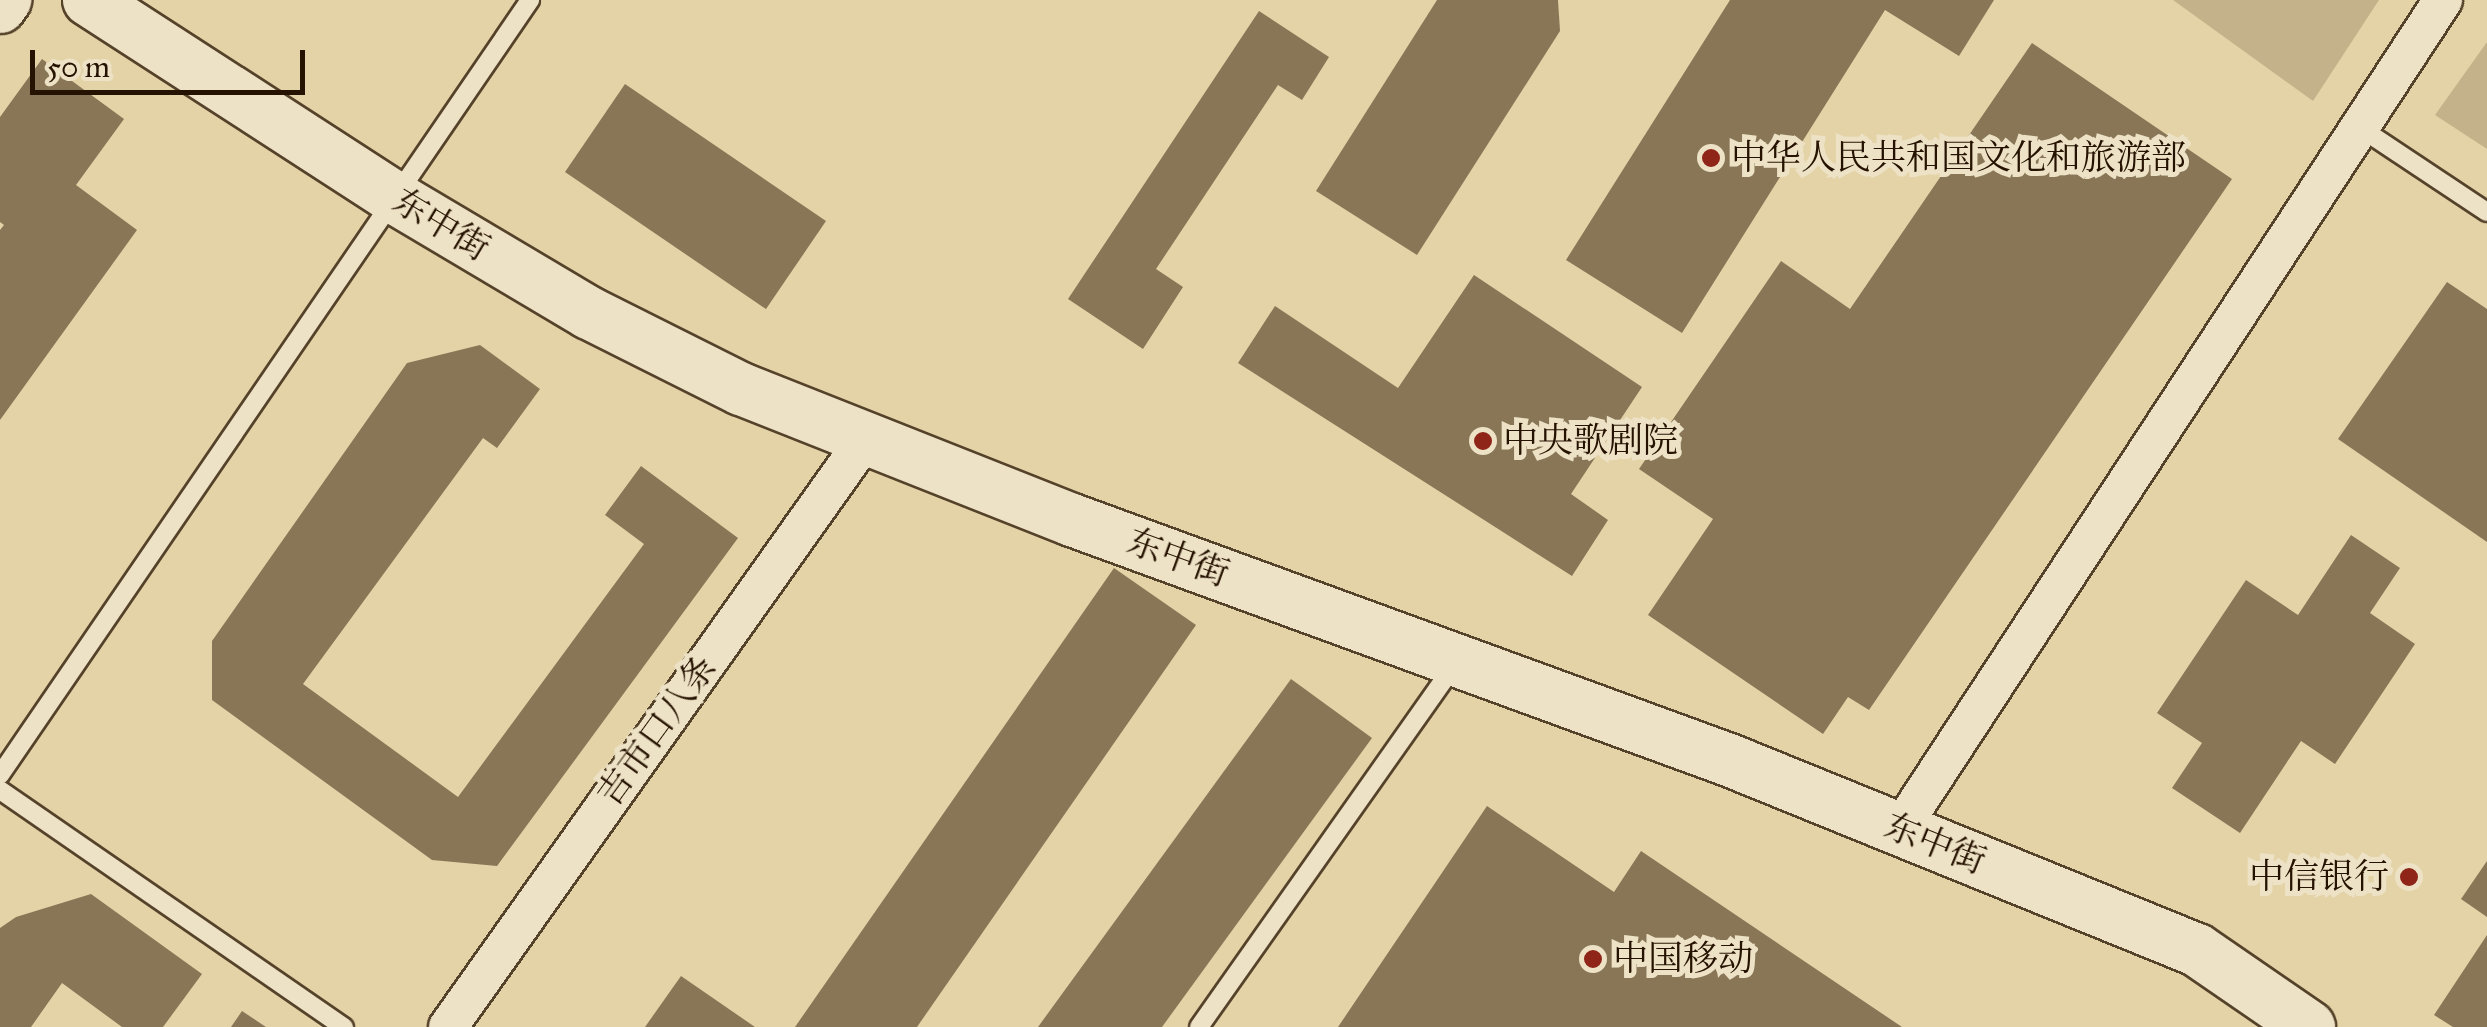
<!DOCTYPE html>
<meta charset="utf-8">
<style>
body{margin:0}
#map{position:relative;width:2487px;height:1027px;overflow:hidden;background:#e4d3a7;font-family:"IM FELL Great Primer","Noto Serif SC",serif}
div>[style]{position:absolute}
.green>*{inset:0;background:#c4b28b}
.building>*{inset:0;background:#887657}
.roads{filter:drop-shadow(2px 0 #55422a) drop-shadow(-2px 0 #55422a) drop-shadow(0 2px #55422a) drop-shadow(0 -2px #55422a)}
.lane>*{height:18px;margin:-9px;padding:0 9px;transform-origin:9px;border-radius:9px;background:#ede2c6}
.street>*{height:38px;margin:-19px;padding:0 19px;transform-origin:19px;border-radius:19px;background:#ede2c6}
.secondary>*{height:52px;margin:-26px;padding:0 26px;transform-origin:26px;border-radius:26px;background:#ede2c6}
.dots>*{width:28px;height:28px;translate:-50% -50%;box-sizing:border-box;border:5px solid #ede2c6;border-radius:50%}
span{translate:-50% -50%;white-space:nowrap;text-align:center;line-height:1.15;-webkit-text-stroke:10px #ede2c6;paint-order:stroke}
.poi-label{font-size:35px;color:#251200}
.left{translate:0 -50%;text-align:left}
.right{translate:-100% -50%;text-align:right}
.street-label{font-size:35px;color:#251200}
.scale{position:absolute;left:30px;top:50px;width:275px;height:45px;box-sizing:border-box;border:5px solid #251200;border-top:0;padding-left:12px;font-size:30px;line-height:35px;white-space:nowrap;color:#251200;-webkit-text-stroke:8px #ede2c6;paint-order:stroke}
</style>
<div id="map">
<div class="green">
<div style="clip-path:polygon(2173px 0,2379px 0,2313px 101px)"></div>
<div style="clip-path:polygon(2487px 42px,2487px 149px,2435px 115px)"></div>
</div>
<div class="building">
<div style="clip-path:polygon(1437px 0,1558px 0,1560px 31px,1417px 255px,1316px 191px)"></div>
<div style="clip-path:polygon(1730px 0,1994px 0,1959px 56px,1885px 10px,1682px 333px,1566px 260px)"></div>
<div style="clip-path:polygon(1259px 11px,1329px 57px,1302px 100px,1278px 85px,1156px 269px,1183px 287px,1143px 349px,1068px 299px)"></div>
<div style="clip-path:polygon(2032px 43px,2232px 179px,1869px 710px,1848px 697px,1823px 734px,1648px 615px,1713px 519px,1639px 469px,1781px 261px,1850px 309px)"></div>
<div style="clip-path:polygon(42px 59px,124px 119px,76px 185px,137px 230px,0 420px,0 230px,4px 225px,0 222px,0 117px)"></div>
<div style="clip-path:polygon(625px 84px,826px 221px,766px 309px,565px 172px)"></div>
<div style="clip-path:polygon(1474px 275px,1642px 387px,1571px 494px,1608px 520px,1572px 576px,1238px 363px,1275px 306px,1398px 388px)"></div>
<div style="clip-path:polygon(2447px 282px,2487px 309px,2487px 542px,2338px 439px)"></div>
<div style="clip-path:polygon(480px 345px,540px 389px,497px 448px,483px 438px,303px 684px,458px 797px,644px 544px,605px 515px,641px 466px,738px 538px,497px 866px,432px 860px,212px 700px,212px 641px,407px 363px)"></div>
<div style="clip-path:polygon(2351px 535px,2400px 568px,2370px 613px,2415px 644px,2335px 764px,2301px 741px,2240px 833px,2172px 788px,2202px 743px,2157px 713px,2246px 580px,2298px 615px)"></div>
<div style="clip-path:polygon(1114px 568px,1196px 625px,917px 1027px,795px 1027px)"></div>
<div style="clip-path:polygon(1291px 679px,1372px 738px,1162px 1027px,1038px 1027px)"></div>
<div style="clip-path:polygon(1487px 806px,1614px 892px,1641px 851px,1902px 1027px,1338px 1027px)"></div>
<div style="clip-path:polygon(2487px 861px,2487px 917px,2461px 899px)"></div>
<div style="clip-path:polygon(91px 894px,202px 974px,163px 1027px,122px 1027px,62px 983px,31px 1027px,0 1027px,0 928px,16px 917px)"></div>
<div style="clip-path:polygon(2487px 935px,2487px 1027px,2453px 1027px,2434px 1015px)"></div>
<div style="clip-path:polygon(681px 976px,755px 1027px,645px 1027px)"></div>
<div style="clip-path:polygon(242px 1011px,266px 1027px,231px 1027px)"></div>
</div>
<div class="roads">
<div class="lane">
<div style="left:2362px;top:129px;width:150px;rotate:33.6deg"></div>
<div style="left:0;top:775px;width:939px;rotate:-55.63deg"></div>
<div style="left:0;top:790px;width:418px;rotate:34.6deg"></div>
<div style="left:1199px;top:1027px;width:441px;rotate:-54.8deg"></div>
</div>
<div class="street">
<div style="left:1900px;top:829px;width:991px;rotate:-56.77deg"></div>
<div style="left:448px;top:1027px;width:724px;rotate:-54.62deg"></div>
</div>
<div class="secondary">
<div style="left:89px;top:0;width:367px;rotate:32.9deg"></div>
<div style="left:397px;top:199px;width:223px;rotate:30.7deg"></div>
<div style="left:589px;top:313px;width:170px;rotate:26.6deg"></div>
<div style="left:741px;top:389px;width:356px;rotate:21.6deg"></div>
<div style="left:1072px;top:520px;width:699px;rotate:20.07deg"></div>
<div style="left:1729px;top:760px;width:505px;rotate:22.1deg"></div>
<div style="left:2197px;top:950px;width:136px;rotate:34.5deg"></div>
<div style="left:0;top:7px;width:9px;rotate:-54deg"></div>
</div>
</div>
<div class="dots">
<div style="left:1711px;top:158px;background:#8f2418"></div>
<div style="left:1483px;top:441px;background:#8f2418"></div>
<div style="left:2409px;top:877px;background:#8f2418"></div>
<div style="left:1593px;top:959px;background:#8f2418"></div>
</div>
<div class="poi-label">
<span class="left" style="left:1731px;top:158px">中华人民共和国文化和旅游部</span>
<span class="left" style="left:1503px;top:441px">中央歌剧院</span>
<span class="right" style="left:2389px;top:877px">中信银行</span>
<span class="left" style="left:1613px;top:959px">中国移动</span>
</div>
<div class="street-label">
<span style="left:441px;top:225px;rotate:31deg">东中街</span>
<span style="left:1178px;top:558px;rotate:20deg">东中街</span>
<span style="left:657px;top:731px;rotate:-54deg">吉市口八条</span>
<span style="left:1935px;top:844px;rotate:22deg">东中街</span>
</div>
<div class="scale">50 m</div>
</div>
